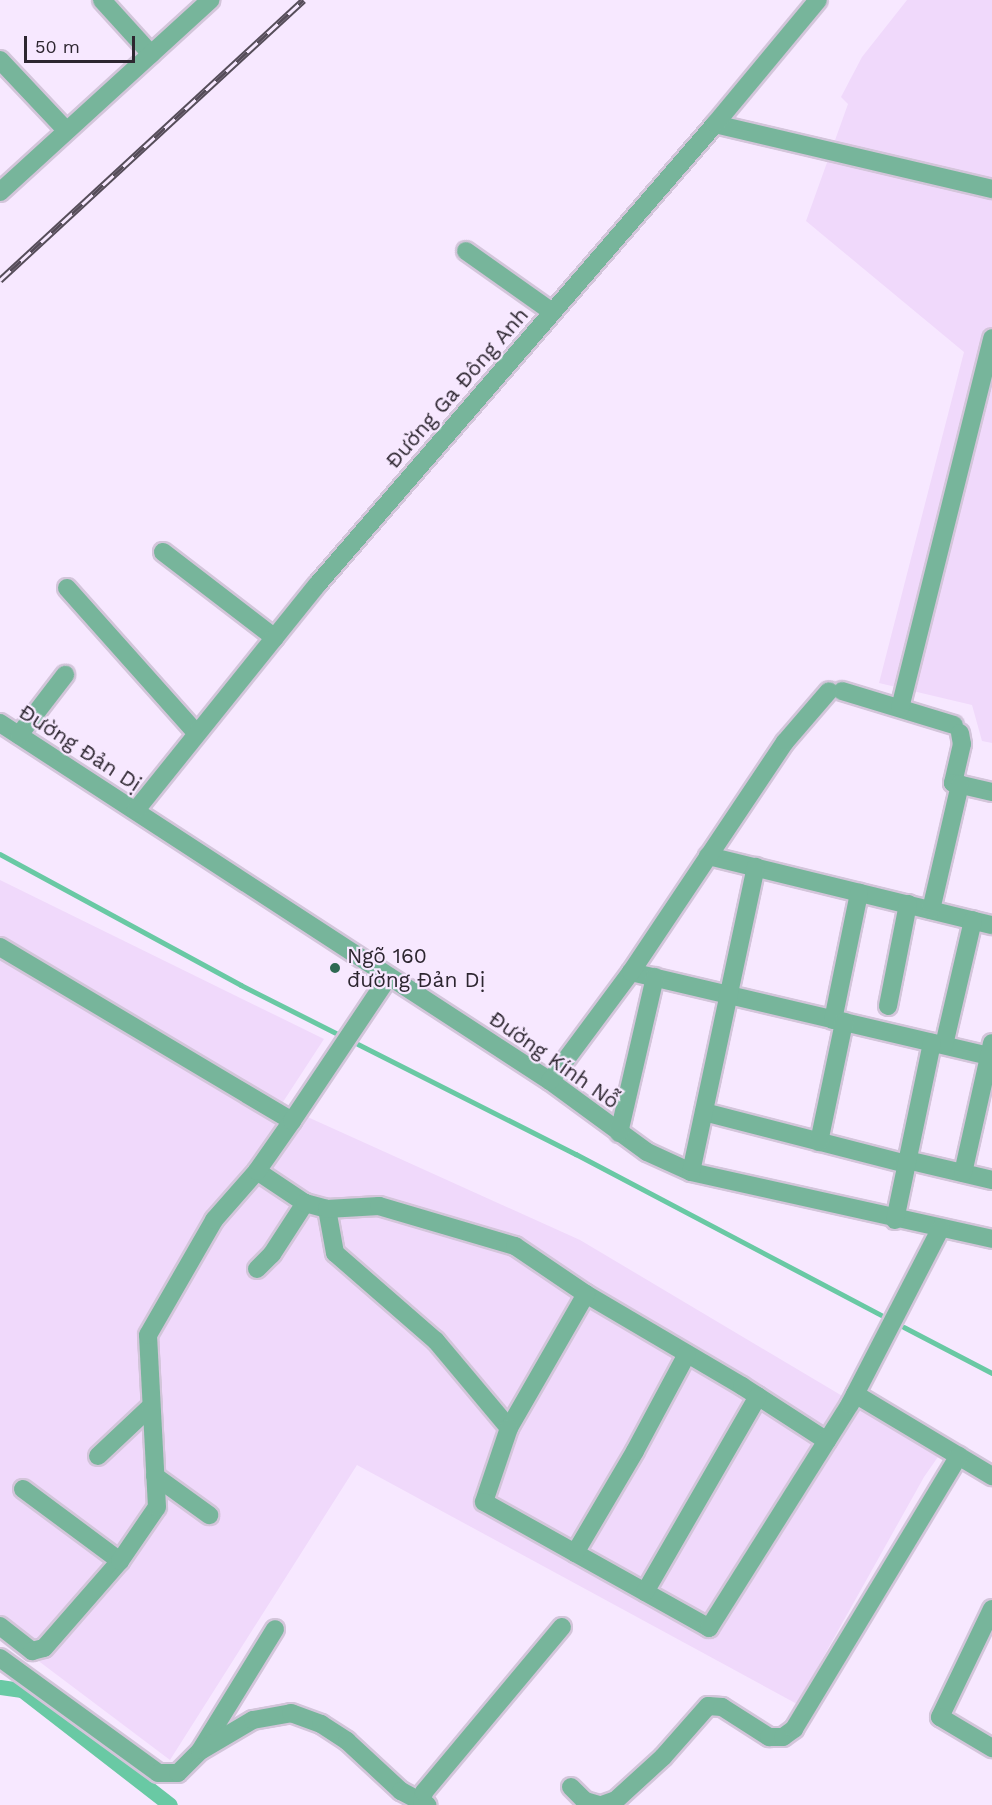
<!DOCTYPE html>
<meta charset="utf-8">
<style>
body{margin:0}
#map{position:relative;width:992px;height:1805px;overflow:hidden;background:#f7e8ff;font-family:"Work Sans",sans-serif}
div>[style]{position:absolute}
.built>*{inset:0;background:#f0d9fb}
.stream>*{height:4.5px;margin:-2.25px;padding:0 2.25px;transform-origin:2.25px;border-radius:2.25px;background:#69c9a4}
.canal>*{height:15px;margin:-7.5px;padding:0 7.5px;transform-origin:7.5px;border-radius:7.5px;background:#69c9a4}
.roads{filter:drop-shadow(2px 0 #d3c5da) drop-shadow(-2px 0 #d3c5da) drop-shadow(0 2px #d3c5da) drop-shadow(0 -2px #d3c5da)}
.minor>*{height:18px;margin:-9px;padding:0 9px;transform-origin:9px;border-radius:9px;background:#77b59b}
.rail>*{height:7px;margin-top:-3.5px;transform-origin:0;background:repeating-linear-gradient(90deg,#f7e8ff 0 14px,#564d5a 0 28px);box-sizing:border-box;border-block:2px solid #564d5a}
.dots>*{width:16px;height:16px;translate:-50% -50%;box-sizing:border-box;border:3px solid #f7e8ff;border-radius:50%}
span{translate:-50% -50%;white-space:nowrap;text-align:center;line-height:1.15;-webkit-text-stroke:4.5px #f7e8ff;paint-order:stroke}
.street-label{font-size:21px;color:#2d2630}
.poi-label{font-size:21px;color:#2d2630}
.left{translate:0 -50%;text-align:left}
.scale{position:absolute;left:24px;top:36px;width:111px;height:27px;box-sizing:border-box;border:3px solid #2d2630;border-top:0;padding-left:8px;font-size:18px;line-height:21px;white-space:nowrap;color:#2d2630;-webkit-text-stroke:4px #f7e8ff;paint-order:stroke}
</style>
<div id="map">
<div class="built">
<div style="clip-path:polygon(907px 0,992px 0,992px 743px,982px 741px,972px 705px,879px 683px,964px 352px,806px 221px,848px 104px,841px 97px,862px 57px)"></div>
<div style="clip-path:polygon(0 880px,324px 1039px,281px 1105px,580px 1240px,940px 1454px,924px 1477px,797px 1704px,357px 1465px,170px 1760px,0 1632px)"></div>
</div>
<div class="stream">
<div style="left:0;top:854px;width:274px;rotate:28.5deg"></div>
<div style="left:241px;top:985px;width:106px;rotate:26.8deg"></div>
<div style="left:358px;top:1044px;width:244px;rotate:26.8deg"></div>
<div style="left:576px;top:1154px;width:345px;rotate:27.8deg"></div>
<div style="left:904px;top:1327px;width:99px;rotate:27.6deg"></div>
</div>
<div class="canal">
<div style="left:0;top:1687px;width:22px;rotate:8deg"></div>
<div style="left:22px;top:1690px;width:187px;rotate:37.8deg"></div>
</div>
<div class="roads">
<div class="minor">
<div style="left:102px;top:0;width:73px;rotate:47.8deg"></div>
<div style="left:0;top:60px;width:96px;rotate:46.7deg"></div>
<div style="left:715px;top:124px;width:285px;rotate:13.2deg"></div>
<div style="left:0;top:192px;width:285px;rotate:-42.4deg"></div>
<div style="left:466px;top:251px;width:105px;rotate:35.3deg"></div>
<div style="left:163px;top:552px;width:141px;rotate:37.5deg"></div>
<div style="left:67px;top:588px;width:195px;rotate:48.3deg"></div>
<div style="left:842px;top:691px;width:117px;rotate:16.9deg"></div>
<div style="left:900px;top:708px;width:381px;rotate:-76deg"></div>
<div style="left:0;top:723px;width:656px;rotate:33.06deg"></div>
<div style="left:550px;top:1081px;width:120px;rotate:36.2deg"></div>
<div style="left:647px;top:1152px;width:48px;rotate:24.4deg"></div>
<div style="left:691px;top:1172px;width:308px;rotate:12.5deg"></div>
<div style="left:960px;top:733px;width:11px;rotate:80deg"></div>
<div style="left:962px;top:744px;width:40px;rotate:103deg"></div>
<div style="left:953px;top:783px;width:40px;rotate:13deg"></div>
<div style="left:19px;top:735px;width:76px;rotate:-52.5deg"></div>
<div style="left:136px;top:810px;width:289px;rotate:-51.2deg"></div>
<div style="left:317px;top:585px;width:609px;rotate:-49.19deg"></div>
<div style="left:715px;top:124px;width:161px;rotate:-50.3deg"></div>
<div style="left:708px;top:856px;width:292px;rotate:13.7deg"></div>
<div style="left:931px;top:910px;width:129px;rotate:-77deg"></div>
<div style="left:0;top:947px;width:340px;rotate:30.8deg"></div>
<div style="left:631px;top:972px;width:371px;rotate:13.2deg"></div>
<div style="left:888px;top:1006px;width:104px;rotate:-78.9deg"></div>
<div style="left:833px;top:1020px;width:130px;rotate:-78.4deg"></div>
<div style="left:944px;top:1045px;width:128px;rotate:-76.9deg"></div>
<div style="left:550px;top:1081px;width:136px;rotate:-53.4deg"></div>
<div style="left:631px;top:972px;width:277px;rotate:-56.2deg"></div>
<div style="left:785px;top:742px;width:67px;rotate:-49.2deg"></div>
<div style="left:704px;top:1112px;width:209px;rotate:14.4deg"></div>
<div style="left:619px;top:1133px;width:160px;rotate:-77deg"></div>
<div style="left:819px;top:1142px;width:123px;rotate:-78.2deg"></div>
<div style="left:907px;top:1160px;width:87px;rotate:13.2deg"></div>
<div style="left:257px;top:1171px;width:58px;rotate:33.7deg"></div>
<div style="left:691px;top:1172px;width:312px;rotate:-78deg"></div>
<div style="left:963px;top:1173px;width:133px;rotate:-77.4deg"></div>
<div style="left:895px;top:1220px;width:181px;rotate:-78.2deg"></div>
<div style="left:257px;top:1269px;width:21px;rotate:-45deg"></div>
<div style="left:272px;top:1254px;width:61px;rotate:-57.1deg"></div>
<div style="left:305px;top:1203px;width:23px;rotate:15deg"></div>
<div style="left:586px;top:1294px;width:181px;rotate:30.5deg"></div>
<div style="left:742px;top:1386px;width:101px;rotate:32.9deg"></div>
<div style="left:855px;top:1394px;width:160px;rotate:30.9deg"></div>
<div style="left:509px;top:1428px;width:114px;rotate:-130deg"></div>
<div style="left:436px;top:1341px;width:134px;rotate:-138.9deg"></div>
<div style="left:335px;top:1253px;width:45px;rotate:-100.3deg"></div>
<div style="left:327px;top:1209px;width:52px;rotate:-3.3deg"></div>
<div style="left:379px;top:1206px;width:142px;rotate:16.4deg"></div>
<div style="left:515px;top:1246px;width:86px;rotate:34.1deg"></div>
<div style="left:586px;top:1294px;width:155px;rotate:119.9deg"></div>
<div style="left:509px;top:1428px;width:78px;rotate:108.7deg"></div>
<div style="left:484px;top:1502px;width:258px;rotate:29.2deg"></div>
<div style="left:709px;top:1628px;width:265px;rotate:-57.8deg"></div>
<div style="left:850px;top:1404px;width:198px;rotate:-62.7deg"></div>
<div style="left:98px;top:1456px;width:73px;rotate:-43.3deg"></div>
<div style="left:155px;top:1476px;width:67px;rotate:35.8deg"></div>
<div style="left:23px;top:1489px;width:121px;rotate:36.6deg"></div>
<div style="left:575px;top:1553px;width:118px;rotate:-59.5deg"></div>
<div style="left:635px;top:1451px;width:110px;rotate:-61.8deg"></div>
<div style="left:645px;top:1592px;width:226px;rotate:-60deg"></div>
<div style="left:992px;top:1609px;width:120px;rotate:115.7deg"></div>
<div style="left:940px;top:1717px;width:61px;rotate:30.8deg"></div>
<div style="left:0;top:1626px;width:41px;rotate:38deg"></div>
<div style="left:32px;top:1651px;width:12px;rotate:-14deg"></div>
<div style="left:44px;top:1648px;width:116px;rotate:-48.9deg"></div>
<div style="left:120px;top:1561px;width:65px;rotate:-55.6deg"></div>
<div style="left:157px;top:1507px;width:172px;rotate:-93deg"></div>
<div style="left:148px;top:1335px;width:133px;rotate:-60.1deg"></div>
<div style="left:214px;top:1220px;width:65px;rotate:-48.7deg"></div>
<div style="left:257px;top:1171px;width:61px;rotate:-55deg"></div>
<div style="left:292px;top:1121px;width:174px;rotate:-56.2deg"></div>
<div style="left:0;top:1658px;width:195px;rotate:36deg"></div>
<div style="left:158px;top:1773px;width:20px"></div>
<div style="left:178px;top:1773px;width:31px;rotate:-45deg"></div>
<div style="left:200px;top:1751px;width:143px;rotate:-58.4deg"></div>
<div style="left:202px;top:1750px;width:59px;rotate:-30.5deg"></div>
<div style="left:253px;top:1720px;width:39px;rotate:-10deg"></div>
<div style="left:291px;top:1713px;width:32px;rotate:20deg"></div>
<div style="left:321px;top:1724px;width:31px;rotate:33deg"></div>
<div style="left:347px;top:1741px;width:74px;rotate:42.8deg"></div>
<div style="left:401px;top:1791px;width:30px;rotate:28deg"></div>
<div style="left:571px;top:1787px;width:20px;rotate:45deg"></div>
<div style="left:585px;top:1801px;width:15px;rotate:16deg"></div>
<div style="left:422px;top:1803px;width:11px;rotate:-80deg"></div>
<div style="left:424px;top:1792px;width:215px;rotate:-50.1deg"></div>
<div style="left:602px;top:1805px;width:15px;rotate:-20deg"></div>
<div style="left:616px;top:1800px;width:64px;rotate:-42.5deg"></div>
<div style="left:663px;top:1757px;width:68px;rotate:-48.6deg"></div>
<div style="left:708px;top:1706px;width:14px;rotate:4deg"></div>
<div style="left:722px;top:1707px;width:56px;rotate:32.6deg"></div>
<div style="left:769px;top:1737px;width:14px"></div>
<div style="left:783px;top:1737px;width:14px;rotate:-36deg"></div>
<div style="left:794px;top:1729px;width:319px;rotate:-58.9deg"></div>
</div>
</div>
<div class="rail">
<div style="left:0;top:280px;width:413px;rotate:-42.7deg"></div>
</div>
<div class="dots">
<div style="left:335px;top:968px;background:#2e6953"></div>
</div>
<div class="street-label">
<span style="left:457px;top:388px;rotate:-49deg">Đường Ga Đông Anh</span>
<span style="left:80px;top:748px;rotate:33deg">Đường Đản Dị</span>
<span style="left:554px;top:1060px;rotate:35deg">Đường Kính Nỗ</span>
</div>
<div class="poi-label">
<span class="left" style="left:347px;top:968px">Ngõ 160<br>đường Đản Dị</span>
</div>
<div class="scale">50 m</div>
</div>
